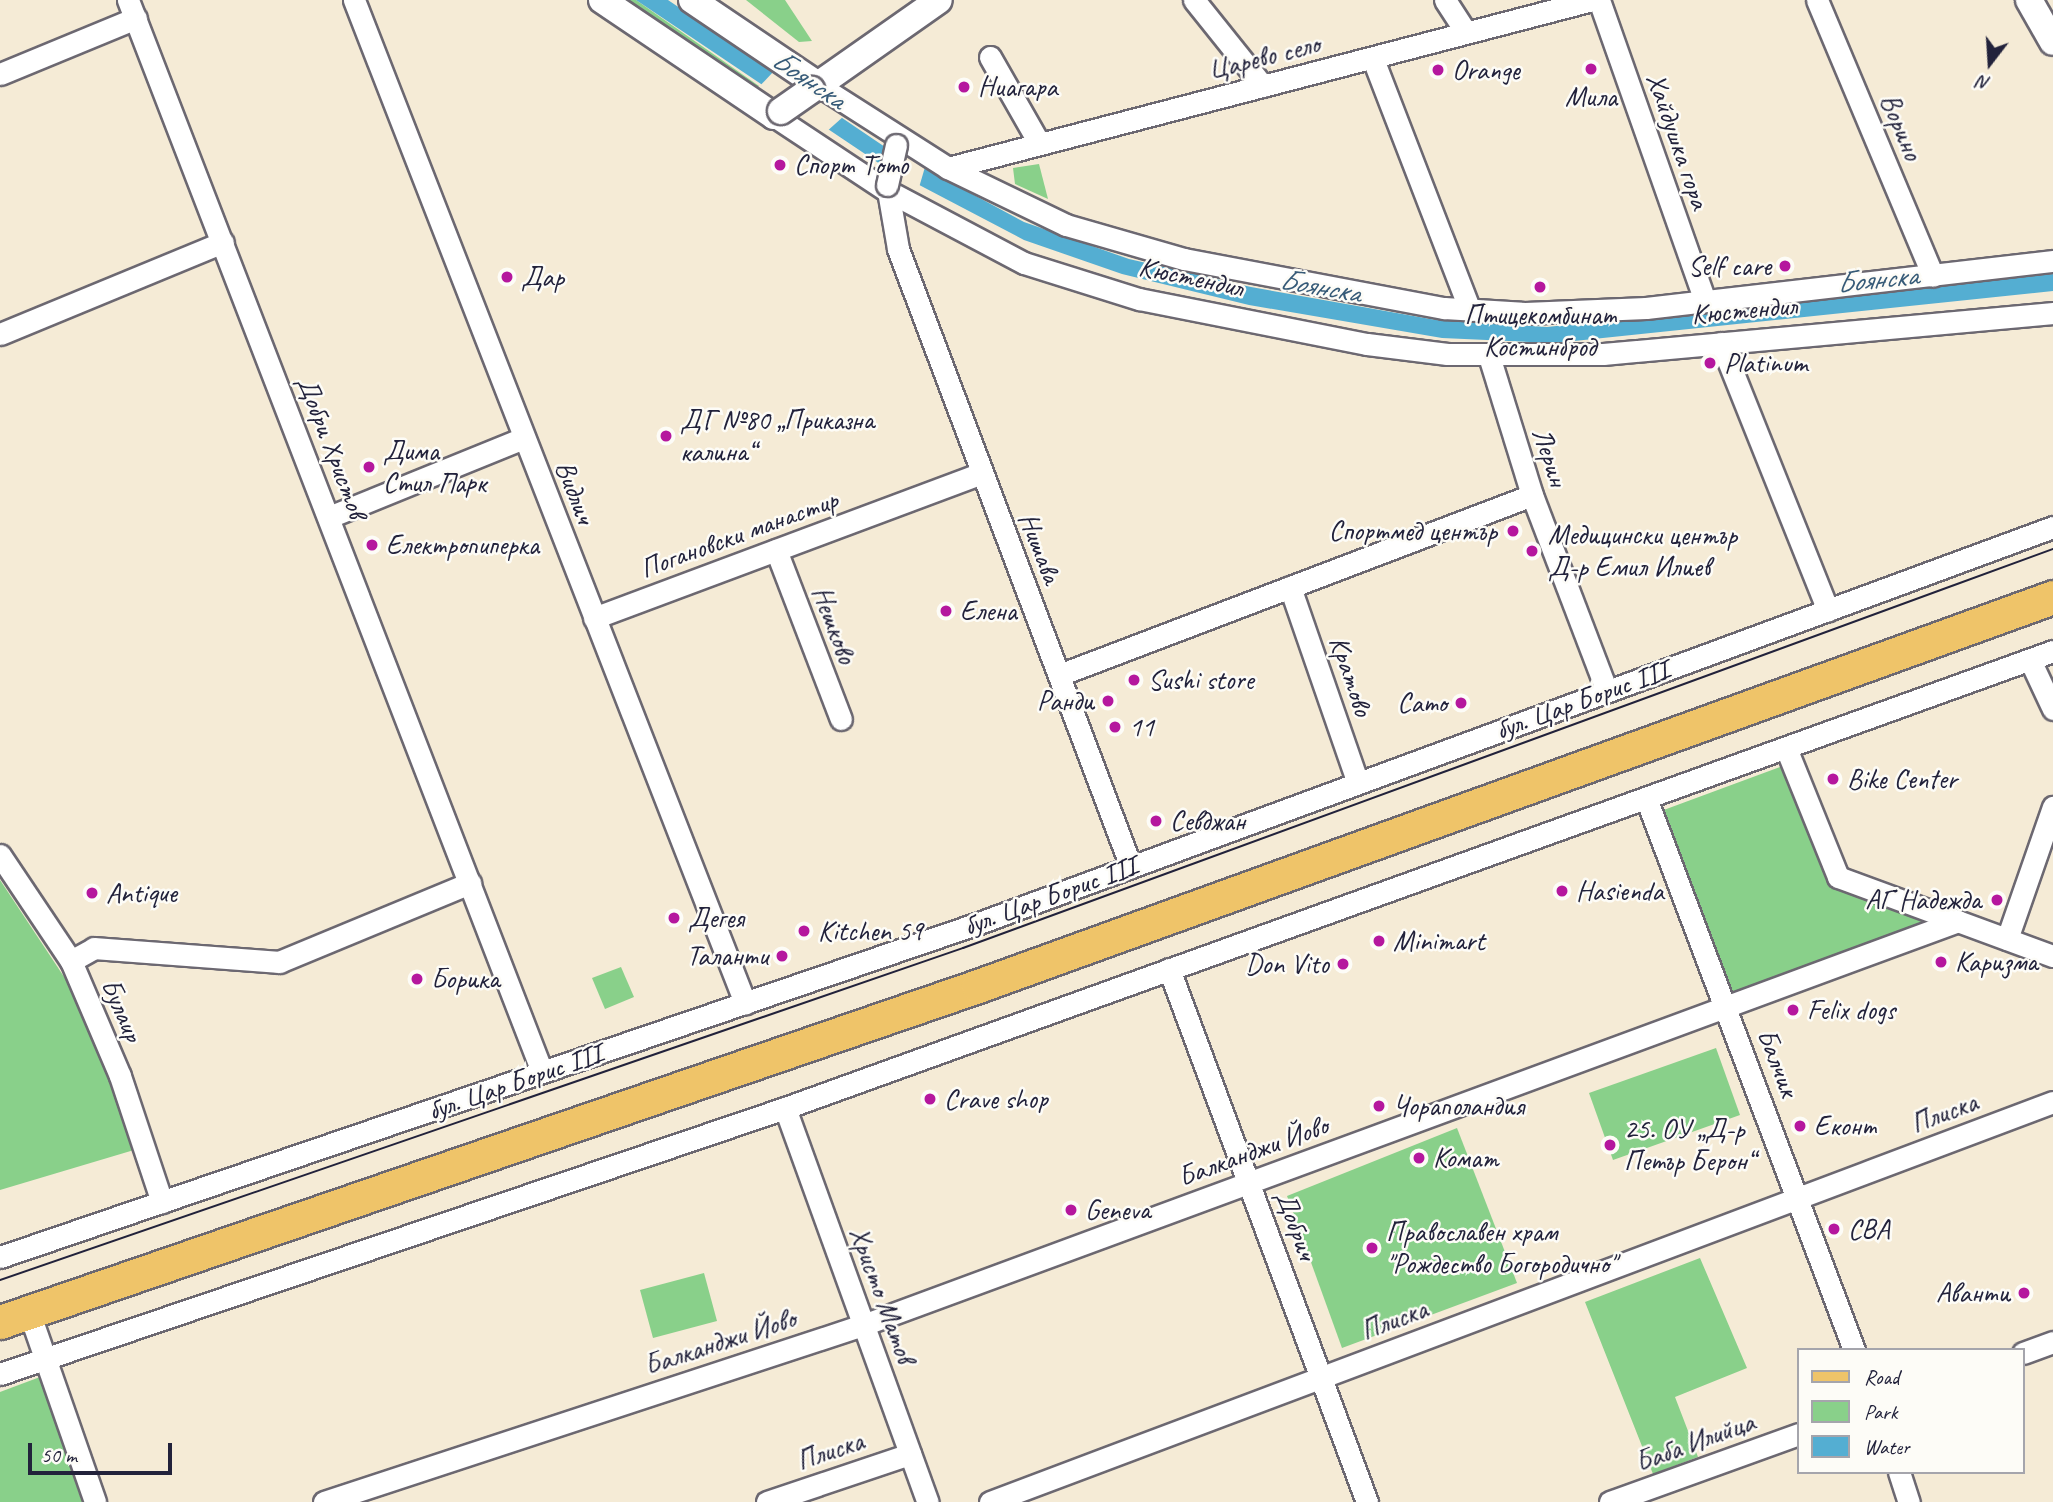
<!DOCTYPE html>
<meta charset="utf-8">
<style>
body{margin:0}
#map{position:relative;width:2053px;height:1502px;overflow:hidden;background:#f5ebd6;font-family:Caveat,sans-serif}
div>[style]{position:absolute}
.green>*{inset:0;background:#89d08a}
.water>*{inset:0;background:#54aed2}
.pier>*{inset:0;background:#f5ebd6}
.roads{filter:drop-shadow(2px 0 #6c6871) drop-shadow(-2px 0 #6c6871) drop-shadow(0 2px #6c6871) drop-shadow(0 -2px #6c6871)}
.minor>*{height:21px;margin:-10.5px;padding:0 10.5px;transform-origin:10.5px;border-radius:10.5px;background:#fff}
.tertiary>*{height:26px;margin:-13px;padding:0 13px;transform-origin:13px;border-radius:13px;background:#fff}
.primary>*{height:33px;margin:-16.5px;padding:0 16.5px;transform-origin:16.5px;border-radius:16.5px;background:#efc469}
.tram>*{height:2px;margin:-1px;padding:0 1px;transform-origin:1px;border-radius:1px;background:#22223b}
.bridges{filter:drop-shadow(2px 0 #6c6871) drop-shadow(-2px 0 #6c6871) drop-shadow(0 2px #6c6871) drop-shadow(0 -2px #6c6871)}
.minor-bridge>*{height:21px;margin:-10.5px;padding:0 10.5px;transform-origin:10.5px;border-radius:10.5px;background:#fff}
.tertiary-bridge>*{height:26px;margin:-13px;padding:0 13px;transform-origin:13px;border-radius:13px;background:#fff}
.dots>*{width:19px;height:19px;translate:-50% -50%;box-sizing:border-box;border:4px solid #fdfcf7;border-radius:50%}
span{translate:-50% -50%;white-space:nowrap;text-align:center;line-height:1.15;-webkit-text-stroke:5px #fdfcf7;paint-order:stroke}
.street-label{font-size:28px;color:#22223b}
.poi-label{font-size:28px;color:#22223b}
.left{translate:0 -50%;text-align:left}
.right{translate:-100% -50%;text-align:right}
.water-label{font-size:30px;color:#365a77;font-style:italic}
.legend{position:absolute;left:1797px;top:1348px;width:228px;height:126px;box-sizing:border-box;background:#fdfcf7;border:2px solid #a5a5ac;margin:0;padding:9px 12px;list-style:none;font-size:21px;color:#22223b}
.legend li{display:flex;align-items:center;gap:14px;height:35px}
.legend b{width:35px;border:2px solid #a5a5ac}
.north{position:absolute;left:1955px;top:28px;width:70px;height:70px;-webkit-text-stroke:5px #fdfcf7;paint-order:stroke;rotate:197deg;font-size:19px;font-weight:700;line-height:28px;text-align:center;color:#22223b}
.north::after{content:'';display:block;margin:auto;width:24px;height:32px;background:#22223b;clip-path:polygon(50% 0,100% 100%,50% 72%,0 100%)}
.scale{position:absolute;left:28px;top:1443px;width:144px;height:32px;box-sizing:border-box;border:4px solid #22223b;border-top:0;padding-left:9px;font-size:21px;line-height:24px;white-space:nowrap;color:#22223b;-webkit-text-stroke:5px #fdfcf7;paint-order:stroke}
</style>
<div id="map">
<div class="green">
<div style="clip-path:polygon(627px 0,636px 0,759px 86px,756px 89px)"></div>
<div style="clip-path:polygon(746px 0,785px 0,812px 41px,799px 42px)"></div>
<div style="clip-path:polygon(1039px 164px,1048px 199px,1015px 184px,1013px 168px)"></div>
<div style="clip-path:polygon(1788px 764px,1833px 883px,1934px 921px,1731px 997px,1661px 811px)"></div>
<div style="clip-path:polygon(0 880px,82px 1004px,134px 1150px,0 1190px)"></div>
<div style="clip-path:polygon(621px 967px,634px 997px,605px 1009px,592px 978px)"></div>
<div style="clip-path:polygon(1716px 1048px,1740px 1115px,1613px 1160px,1589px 1093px)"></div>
<div style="clip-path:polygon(1457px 1128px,1517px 1283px,1342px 1348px,1287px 1196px)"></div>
<div style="clip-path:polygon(1700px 1258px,1747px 1368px,1675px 1397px,1698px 1457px,1653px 1474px,1585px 1302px)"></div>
<div style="clip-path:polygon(704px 1273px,717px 1321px,653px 1338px,640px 1290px)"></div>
<div style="clip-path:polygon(40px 1377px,82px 1502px,0 1502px,0 1392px)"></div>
</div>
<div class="water">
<div style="clip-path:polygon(636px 0,668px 0,885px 147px,1024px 222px,1129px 259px,1251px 287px,1436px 320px,1547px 327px,2053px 274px,2053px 291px,1555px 343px,1442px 338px,1249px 305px,1122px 274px,1024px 240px,883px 166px)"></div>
</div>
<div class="pier">
<div style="clip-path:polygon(775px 70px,844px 116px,825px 133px,757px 89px)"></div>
<div style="clip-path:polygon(886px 143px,925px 167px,918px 191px,880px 169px)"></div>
</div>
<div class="roads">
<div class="minor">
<div style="left:128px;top:0;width:1149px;rotate:68.88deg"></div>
<div style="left:354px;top:0;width:1077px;rotate:68.7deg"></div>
<div style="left:1194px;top:0;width:110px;rotate:51.3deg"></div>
<div style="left:1445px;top:0;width:38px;rotate:57deg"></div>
<div style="left:1599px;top:0;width:319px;rotate:70.6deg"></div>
<div style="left:1817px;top:0;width:299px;rotate:67.2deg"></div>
<div style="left:990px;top:57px;width:99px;rotate:60.3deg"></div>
<div style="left:1373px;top:59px;width:269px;rotate:68.9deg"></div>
<div style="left:0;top:74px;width:147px;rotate:-22.4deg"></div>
<div style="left:818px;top:85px;width:154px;rotate:32.6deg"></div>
<div style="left:948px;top:168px;width:131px;rotate:25.8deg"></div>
<div style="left:1066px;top:225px;width:123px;rotate:16.1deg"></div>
<div style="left:1184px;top:259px;width:265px;rotate:10.7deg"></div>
<div style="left:1444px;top:308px;width:81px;rotate:3.5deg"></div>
<div style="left:1525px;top:313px;width:121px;rotate:-2.4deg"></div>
<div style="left:1646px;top:308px;width:410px;rotate:-6.6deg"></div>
<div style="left:774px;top:116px;width:134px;rotate:33.5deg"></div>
<div style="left:886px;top:190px;width:156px;rotate:27.9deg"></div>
<div style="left:1024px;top:263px;width:121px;rotate:17.4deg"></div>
<div style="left:1139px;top:299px;width:232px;rotate:11.2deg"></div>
<div style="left:1367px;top:344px;width:81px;rotate:7.1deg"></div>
<div style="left:1447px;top:354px;width:156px"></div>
<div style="left:1603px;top:354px;width:452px;rotate:-5.2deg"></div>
<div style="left:948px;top:168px;width:666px;rotate:-14.62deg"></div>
<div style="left:887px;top:185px;width:65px;rotate:80.2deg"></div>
<div style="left:898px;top:249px;width:660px;rotate:69.34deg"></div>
<div style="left:0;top:334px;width:241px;rotate:-22.4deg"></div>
<div style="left:1721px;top:343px;width:288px;rotate:68.2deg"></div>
<div style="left:1489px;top:356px;width:145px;rotate:72.8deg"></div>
<div style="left:1532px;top:495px;width:210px;rotate:69.1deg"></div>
<div style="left:329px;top:517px;width:210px;rotate:-22.1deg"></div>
<div style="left:776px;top:550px;width:181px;rotate:69deg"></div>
<div style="left:1290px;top:587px;width:207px;rotate:70.9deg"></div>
<div style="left:594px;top:618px;width:414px;rotate:-20.5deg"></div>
<div style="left:2030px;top:660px;width:54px;rotate:64.9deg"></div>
<div style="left:1059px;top:675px;width:506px;rotate:-20.83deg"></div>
<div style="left:1786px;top:748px;width:139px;rotate:68deg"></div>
<div style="left:1838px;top:877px;width:229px;rotate:20.2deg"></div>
<div style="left:1646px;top:798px;width:590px;rotate:69.35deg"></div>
<div style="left:0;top:855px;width:128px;rotate:56.2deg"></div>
<div style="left:71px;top:961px;width:125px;rotate:66.9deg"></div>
<div style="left:120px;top:1076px;width:133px;rotate:71.6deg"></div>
<div style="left:2007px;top:939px;width:140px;rotate:-70.8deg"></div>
<div style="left:71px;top:961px;width:26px;rotate:-29deg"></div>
<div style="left:94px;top:948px;width:186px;rotate:4.3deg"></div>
<div style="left:279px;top:962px;width:207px;rotate:-22.5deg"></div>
<div style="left:1169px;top:969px;width:569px;rotate:69.62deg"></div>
<div style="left:785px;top:1108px;width:419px;rotate:70.1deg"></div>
<div style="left:0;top:1257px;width:1034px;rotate:-18.84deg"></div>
<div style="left:979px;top:923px;width:1145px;rotate:-20.24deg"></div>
<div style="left:29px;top:1312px;width:201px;rotate:70.8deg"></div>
<div style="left:2023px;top:1353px;width:32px;rotate:-20deg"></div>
<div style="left:0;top:1374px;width:829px;rotate:-18.72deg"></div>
<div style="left:785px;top:1108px;width:1348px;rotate:-19.82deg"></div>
<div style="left:1899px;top:1472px;width:32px;rotate:72deg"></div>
<div style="left:324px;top:1502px;width:567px;rotate:-18.18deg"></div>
<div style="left:863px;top:1325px;width:1167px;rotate:-20.25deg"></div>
<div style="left:767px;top:1502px;width:151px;rotate:-18.6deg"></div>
<div style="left:990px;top:1502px;width:1136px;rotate:-20.62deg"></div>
<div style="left:1610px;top:1502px;width:201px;rotate:-19.8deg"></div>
</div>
<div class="tertiary">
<div style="left:602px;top:0;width:207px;rotate:34deg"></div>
<div style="left:774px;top:116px;width:9px;rotate:-36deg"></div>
<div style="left:692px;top:0;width:152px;rotate:34deg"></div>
<div style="left:2029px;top:0;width:48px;rotate:60.3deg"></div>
<div style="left:811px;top:90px;width:156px;rotate:-35.1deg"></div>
</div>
<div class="primary">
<div style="left:0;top:1322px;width:1034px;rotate:-18.96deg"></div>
<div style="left:978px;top:986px;width:1143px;rotate:-19.89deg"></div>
</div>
</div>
<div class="tram">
<div style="left:0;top:1280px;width:1019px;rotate:-19.02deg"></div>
<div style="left:963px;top:948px;width:1161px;rotate:-20.11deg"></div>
</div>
<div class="bridges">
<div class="minor-bridge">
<div style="left:887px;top:185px;width:41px;rotate:-77.3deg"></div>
</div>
<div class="tertiary-bridge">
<div style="left:781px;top:111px;width:37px;rotate:-35deg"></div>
</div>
</div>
<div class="dots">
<div style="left:1591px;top:69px;background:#b5179e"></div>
<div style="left:1438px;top:70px;background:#b5179e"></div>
<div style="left:964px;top:87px;background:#b5179e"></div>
<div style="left:780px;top:165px;background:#b5179e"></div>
<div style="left:1785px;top:266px;background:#b5179e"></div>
<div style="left:507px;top:277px;background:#b5179e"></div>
<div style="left:1540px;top:287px;background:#b5179e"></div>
<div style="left:1710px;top:363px;background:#b5179e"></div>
<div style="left:666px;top:436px;background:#b5179e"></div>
<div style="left:369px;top:467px;background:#b5179e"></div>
<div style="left:1513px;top:531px;background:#b5179e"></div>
<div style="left:372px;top:545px;background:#b5179e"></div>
<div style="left:1532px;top:551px;background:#b5179e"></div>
<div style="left:946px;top:611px;background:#b5179e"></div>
<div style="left:1134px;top:680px;background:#b5179e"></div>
<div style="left:1108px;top:701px;background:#b5179e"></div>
<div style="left:1461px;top:703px;background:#b5179e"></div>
<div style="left:1115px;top:727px;background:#b5179e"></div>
<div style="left:1833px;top:779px;background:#b5179e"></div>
<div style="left:1156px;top:821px;background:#b5179e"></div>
<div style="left:1562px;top:891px;background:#b5179e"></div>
<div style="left:92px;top:893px;background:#b5179e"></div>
<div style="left:1997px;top:900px;background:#b5179e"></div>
<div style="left:674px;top:918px;background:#b5179e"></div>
<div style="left:804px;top:931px;background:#b5179e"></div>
<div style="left:1379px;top:941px;background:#b5179e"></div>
<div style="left:782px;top:956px;background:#b5179e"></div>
<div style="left:1941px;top:962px;background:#b5179e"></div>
<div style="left:1343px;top:964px;background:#b5179e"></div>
<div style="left:417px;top:979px;background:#b5179e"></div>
<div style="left:1793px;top:1010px;background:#b5179e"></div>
<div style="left:930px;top:1099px;background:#b5179e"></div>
<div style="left:1379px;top:1106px;background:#b5179e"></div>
<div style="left:1800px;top:1126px;background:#b5179e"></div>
<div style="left:1610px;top:1145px;background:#b5179e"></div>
<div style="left:1419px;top:1158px;background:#b5179e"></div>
<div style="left:1071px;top:1210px;background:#b5179e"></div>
<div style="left:1834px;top:1229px;background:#b5179e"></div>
<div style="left:1372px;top:1248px;background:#b5179e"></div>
<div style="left:2024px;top:1293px;background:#b5179e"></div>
</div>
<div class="street-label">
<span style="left:1264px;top:57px;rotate:-14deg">Царево село</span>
<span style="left:1901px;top:127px;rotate:67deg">Ворино</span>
<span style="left:1678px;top:141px;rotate:71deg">Хайдушка гора</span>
<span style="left:1191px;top:277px;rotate:12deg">Кюстендил</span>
<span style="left:1744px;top:310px;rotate:-5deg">Кюстендил</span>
<span style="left:332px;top:447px;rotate:69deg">Добри Христов</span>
<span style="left:1550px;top:457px;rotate:72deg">Лерин</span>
<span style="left:575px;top:492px;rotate:69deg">Видлич</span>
<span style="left:739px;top:534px;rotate:-20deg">Погановски манастир</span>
<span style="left:1040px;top:548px;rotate:69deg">Нишава</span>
<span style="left:834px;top:625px;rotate:69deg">Нешково</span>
<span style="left:1351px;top:676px;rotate:71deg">Кратово</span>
<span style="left:1582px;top:700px;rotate:-20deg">бул. Цар Борис III</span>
<span style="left:1050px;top:896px;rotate:-20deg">бул. Цар Борис III</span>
<span style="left:122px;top:1010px;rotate:67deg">Булаир</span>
<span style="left:1778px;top:1063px;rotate:69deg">Балчик</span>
<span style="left:515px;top:1082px;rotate:-19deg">бул. Цар Борис III</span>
<span style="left:1944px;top:1113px;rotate:-21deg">Плиска</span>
<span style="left:1253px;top:1151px;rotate:-20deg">Балканджи Йово</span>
<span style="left:1296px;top:1225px;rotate:70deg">Добрич</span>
<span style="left:882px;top:1295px;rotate:70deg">Христо Матов</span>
<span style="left:1394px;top:1320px;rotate:-21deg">Плиска</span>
<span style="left:720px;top:1342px;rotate:-18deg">Балканджи Йово</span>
<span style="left:1695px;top:1442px;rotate:-20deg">Баба Илийца</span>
<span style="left:830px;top:1451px;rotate:-19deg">Плиска</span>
</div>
<div class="poi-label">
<span class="left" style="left:1452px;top:70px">Orange</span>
<span class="left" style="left:978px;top:87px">Ниагара</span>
<span style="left:1591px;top:97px">Мила</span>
<span class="left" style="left:794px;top:165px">Спорт Тото</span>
<span class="right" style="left:1771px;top:266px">Self care</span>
<span class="left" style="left:521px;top:277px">Дар</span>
<span style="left:1540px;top:331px">Птицекомбинат<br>Костинброд</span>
<span class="left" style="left:1724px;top:363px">Platinum</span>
<span class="left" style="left:680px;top:436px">ДГ №80 „Приказна<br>калина“</span>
<span class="left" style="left:383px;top:467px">Дима<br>Стил Парк</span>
<span class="right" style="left:1497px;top:531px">Спортмед център</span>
<span class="left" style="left:1548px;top:551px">Медицински център<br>Д-р Емил Илиев</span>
<span class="left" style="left:386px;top:545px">Електропиперка</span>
<span class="left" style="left:960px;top:611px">Елена</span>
<span class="left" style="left:1148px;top:680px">Sushi store</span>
<span class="right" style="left:1094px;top:701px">Ранди</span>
<span class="right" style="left:1447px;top:703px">Сато</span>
<span class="left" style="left:1129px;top:727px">11</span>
<span class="left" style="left:1847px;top:779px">Bike Center</span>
<span class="left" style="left:1170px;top:821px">Севджан</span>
<span class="left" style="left:1576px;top:891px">Hasienda</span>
<span class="left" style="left:106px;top:893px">Antique</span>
<span class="right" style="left:1981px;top:900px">АГ Надежда</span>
<span class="left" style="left:688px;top:918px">Дегея</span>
<span class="left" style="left:818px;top:931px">Kitchen 59</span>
<span class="left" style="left:1393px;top:941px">Minimart</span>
<span class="right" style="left:768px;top:956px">Таланти</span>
<span class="left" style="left:1955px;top:962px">Каризма</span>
<span class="right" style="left:1329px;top:964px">Don Vito</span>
<span class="left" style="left:431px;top:979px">Борика</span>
<span class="left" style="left:1807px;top:1010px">Felix dogs</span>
<span class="left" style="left:944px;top:1099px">Crave shop</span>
<span class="left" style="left:1393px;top:1106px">Чораполандия</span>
<span class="left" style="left:1814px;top:1126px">Еконт</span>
<span class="left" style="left:1624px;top:1145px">25. ОУ „Д-р<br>Петър Берон“</span>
<span class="left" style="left:1433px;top:1158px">Комат</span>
<span class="left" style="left:1085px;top:1210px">Geneva</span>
<span class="left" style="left:1848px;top:1229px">CBA</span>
<span class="left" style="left:1386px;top:1248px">Православен храм<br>"Рождество Богородично"</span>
<span class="right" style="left:2010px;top:1293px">Аванти</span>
</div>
<div class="water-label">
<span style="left:809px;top:79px;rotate:34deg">Боянска</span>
<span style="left:1877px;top:279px;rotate:-6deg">Боянска</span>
<span style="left:1320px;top:286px;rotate:10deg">Боянска</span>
</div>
<ul class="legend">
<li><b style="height:9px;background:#efc469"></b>Road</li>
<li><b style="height:19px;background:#89d08a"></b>Park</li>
<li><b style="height:19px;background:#54aed2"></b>Water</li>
</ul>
<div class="north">N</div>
<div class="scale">50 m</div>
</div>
